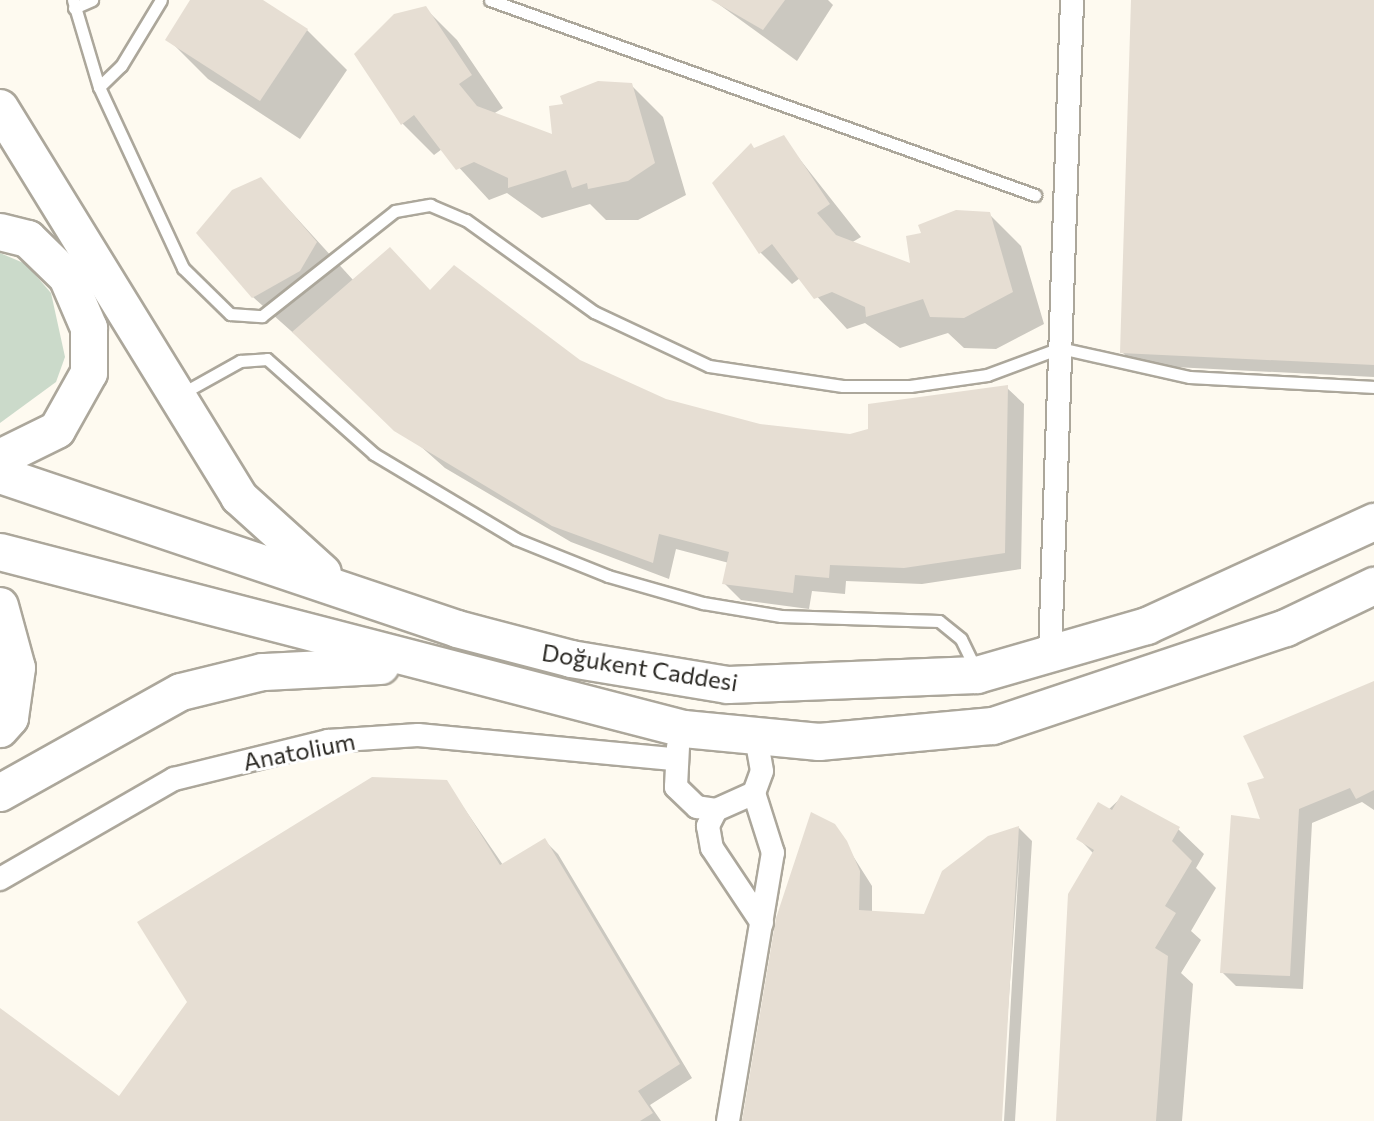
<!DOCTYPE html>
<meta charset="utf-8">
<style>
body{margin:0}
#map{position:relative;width:1374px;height:1121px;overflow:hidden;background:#fefaf0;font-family:Commissioner,sans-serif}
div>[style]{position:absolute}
.green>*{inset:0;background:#cbdaca}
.shadow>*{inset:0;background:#0003}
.building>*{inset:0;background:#e6ded3}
.roads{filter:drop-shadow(2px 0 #aca79b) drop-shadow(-2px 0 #aca79b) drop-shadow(0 2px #aca79b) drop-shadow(0 -2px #aca79b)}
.service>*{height:11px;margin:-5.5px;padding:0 5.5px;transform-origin:5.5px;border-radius:5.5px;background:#fff}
.minor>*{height:22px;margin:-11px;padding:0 11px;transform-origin:11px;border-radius:11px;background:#fff}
.primary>*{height:36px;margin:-18px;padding:0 18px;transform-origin:18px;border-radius:18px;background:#fff}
span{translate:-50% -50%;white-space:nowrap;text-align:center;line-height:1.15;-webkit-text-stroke:6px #fff;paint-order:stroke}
.street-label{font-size:24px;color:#282621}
</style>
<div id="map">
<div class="green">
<div style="clip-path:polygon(0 253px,26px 264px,51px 293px,65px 357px,56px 382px,0 423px)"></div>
</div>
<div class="shadow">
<div style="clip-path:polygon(191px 0,260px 0,307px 30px,347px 70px,300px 139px,208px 79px,168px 39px)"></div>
<div style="clip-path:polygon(713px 0,828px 0,833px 5px,797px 61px)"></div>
<div style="clip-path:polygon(1133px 0,1374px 0,1374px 377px,1135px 365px,1122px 352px)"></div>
<div style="clip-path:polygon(425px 8px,457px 40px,503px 108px,493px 114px,554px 137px,631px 85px,663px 117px,686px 195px,638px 220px,606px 220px,590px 204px,542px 218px,507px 193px,489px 200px,442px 149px,434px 155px,402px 123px)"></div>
<div style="clip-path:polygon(783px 138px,861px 237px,851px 243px,912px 266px,989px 214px,1021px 246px,1044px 324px,996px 349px,964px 348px,948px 333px,900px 348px,865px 323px,847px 329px,800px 278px,792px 284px,760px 252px,755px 150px)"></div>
<div style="clip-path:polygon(261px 179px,354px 281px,430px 292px,665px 401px,760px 426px,851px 436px,1007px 388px,1024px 404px,1021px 569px,922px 584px,846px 581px,845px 594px,812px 591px,809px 609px,741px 600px,724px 583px,729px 563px,676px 549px,669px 579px,571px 542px,445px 468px,253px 297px)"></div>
<div style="clip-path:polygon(1374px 683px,1374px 810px,1362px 802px,1312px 823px,1303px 989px,1236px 986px,1222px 972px,1263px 822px,1266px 780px)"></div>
<div style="clip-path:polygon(446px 782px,503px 865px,545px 841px,558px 854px,692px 1078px,650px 1105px,661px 1121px,0 1121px,0 1010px,119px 1099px)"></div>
<div style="clip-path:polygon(1122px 797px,1178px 829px,1204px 854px,1196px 868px,1216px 888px,1191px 931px,1201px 940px,1181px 973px,1193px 984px,1182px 1121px,1058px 1121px,1094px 854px,1078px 838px)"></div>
<div style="clip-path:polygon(834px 826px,872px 886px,872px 912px,925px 916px,989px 838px,1019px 828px,1032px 841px,1015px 1121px,1004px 1121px,1020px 844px,1000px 1121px,742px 1121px)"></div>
</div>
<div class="building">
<div style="clip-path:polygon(190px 0,263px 0,308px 29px,260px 101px,165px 40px)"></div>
<div style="clip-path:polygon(711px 0,785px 0,763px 30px)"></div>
<div style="clip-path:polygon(1131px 0,1374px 0,1374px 365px,1120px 353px)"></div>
<div style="clip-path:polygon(426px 6px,472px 75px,459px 84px,477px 106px,552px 134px,549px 106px,563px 104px,560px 96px,598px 81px,632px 83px,655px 163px,628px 181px,588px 189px,587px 183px,572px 188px,566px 170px,508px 188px,508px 178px,474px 162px,456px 170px,414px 115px,401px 125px,354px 54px,394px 14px)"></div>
<div style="clip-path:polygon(784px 135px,830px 204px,817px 213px,836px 235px,910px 263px,906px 236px,921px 233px,918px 225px,956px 210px,990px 212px,1013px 292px,964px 318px,930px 317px,923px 299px,866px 317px,865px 307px,832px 292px,814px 299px,772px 244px,759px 254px,712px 183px,751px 143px,754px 148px)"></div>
<div style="clip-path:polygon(261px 177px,317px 242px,300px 271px,252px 298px,196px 233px,232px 190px)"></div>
<div style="clip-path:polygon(390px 247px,430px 290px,454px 265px,580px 360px,666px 399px,760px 424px,850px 434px,868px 429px,868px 404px,1008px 385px,1005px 553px,904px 568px,830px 565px,829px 578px,795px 575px,793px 593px,722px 584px,729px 552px,659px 534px,653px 563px,552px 526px,394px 431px,292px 332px)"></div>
<div style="clip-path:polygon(1374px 681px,1374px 790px,1356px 799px,1350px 788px,1299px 809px,1290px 976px,1220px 973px,1231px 815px,1260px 819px,1247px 783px,1264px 778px,1243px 736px)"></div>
<div style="clip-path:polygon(372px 777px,447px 780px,500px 865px,545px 838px,680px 1064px,638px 1091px,653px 1113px,640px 1121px,0 1121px,0 1008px,119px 1096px,187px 1002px,137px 922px)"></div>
<div style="clip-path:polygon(1121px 795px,1180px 827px,1172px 841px,1192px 861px,1165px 906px,1176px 913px,1155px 948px,1168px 956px,1156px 1121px,1056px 1121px,1068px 894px,1094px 850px,1076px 839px,1098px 802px,1112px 810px)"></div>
<div style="clip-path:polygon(811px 812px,835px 824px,847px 841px,860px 871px,859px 910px,924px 914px,942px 871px,988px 836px,1019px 826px,1002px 1121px,742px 1121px,776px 918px)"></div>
</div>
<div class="roads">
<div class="service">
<div style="left:73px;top:0;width:91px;rotate:73.4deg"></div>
<div style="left:99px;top:87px;width:200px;rotate:65.1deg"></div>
<div style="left:183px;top:268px;width:66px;rotate:44.4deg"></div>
<div style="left:230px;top:314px;width:32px;rotate:4deg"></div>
<div style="left:262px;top:316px;width:169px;rotate:-38.3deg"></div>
<div style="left:395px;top:211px;width:36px;rotate:-10deg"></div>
<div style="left:430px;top:205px;width:39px;rotate:23deg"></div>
<div style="left:466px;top:220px;width:158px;rotate:35.7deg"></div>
<div style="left:594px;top:312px;width:127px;rotate:25.2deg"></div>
<div style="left:709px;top:366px;width:135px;rotate:8.5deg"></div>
<div style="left:843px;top:386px;width:67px"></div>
<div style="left:910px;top:386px;width:78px;rotate:-8.1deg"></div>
<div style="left:987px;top:375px;width:78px;rotate:-20.3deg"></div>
<div style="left:1060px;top:348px;width:133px;rotate:12.6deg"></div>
<div style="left:1190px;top:377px;width:184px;rotate:3.1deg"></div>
<div style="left:490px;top:0;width:579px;rotate:19.69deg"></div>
<div style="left:74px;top:8px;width:20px;rotate:-24deg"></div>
<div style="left:99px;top:87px;width:30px;rotate:-44deg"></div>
<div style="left:121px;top:66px;width:77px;rotate:-58.8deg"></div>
<div style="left:181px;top:394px;width:68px;rotate:-29.2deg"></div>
<div style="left:240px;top:361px;width:27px;rotate:-4deg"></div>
<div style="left:267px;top:359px;width:143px;rotate:41.6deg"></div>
<div style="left:374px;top:454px;width:165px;rotate:30.9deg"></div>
<div style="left:516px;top:539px;width:99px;rotate:21.9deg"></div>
<div style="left:608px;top:576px;width:99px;rotate:15.9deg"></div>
<div style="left:703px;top:603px;width:79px;rotate:9.5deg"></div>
<div style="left:781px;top:616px;width:158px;rotate:1.8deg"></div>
<div style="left:939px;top:621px;width:28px;rotate:39deg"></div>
<div style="left:961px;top:639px;width:34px;rotate:64deg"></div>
</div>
<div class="minor">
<div style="left:1050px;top:654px;width:654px;rotate:-88.07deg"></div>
<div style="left:678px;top:747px;width:40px;rotate:92.9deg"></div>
<div style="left:676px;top:787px;width:29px;rotate:44deg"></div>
<div style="left:697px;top:807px;width:19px;rotate:9deg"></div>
<div style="left:716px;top:810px;width:42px;rotate:-24.1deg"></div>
<div style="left:754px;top:793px;width:23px;rotate:-70deg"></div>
<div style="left:762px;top:771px;width:35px;rotate:-100deg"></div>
<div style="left:716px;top:810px;width:18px;rotate:117deg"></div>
<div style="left:708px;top:826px;width:22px;rotate:80deg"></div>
<div style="left:712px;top:848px;width:90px;rotate:56.3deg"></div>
<div style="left:0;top:879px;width:201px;rotate:-29.9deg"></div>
<div style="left:174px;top:779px;width:159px;rotate:-13.9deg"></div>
<div style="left:328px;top:741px;width:90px;rotate:-3.8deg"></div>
<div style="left:418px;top:735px;width:256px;rotate:5.4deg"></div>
<div style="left:728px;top:1121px;width:272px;rotate:-80.5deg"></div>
<div style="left:773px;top:853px;width:63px;rotate:-107.6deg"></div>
</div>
<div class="primary">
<div style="left:0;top:108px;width:457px;rotate:58.4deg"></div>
<div style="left:239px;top:497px;width:113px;rotate:42.1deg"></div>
<div style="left:0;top:232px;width:29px;rotate:14deg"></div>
<div style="left:28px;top:239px;width:54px;rotate:44.3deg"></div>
<div style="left:67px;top:277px;width:56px;rotate:66.7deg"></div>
<div style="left:89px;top:328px;width:45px;rotate:90deg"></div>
<div style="left:89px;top:373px;width:65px;rotate:119.3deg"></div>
<div style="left:57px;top:430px;width:64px;rotate:153.8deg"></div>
<div style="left:0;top:475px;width:482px;rotate:18.6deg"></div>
<div style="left:457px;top:629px;width:118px;rotate:14.7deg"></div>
<div style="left:571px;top:659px;width:159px;rotate:9.4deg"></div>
<div style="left:728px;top:685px;width:249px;rotate:-2.3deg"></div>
<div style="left:977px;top:675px;width:177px;rotate:-16.1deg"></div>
<div style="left:1147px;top:626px;width:250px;rotate:-24.6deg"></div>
<div style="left:0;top:552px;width:707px;rotate:14.51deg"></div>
<div style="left:684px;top:729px;width:136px;rotate:5.5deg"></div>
<div style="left:819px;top:742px;width:175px;rotate:-5.3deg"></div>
<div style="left:993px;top:726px;width:309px;rotate:-18.5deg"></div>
<div style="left:1286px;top:628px;width:98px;rotate:-25.5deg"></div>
<div style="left:0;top:606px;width:64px;rotate:74.7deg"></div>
<div style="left:17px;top:668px;width:50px;rotate:98deg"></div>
<div style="left:10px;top:718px;width:15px;rotate:132deg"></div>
<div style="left:0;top:793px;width:207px;rotate:-29.2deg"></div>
<div style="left:181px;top:692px;width:84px;rotate:-13.7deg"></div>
<div style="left:263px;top:672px;width:118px;rotate:-2.9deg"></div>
</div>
</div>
<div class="street-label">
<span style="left:640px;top:667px;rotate:9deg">Doğukent Caddesi</span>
<span style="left:299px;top:751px;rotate:-11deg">Anatolium</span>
</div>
</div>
